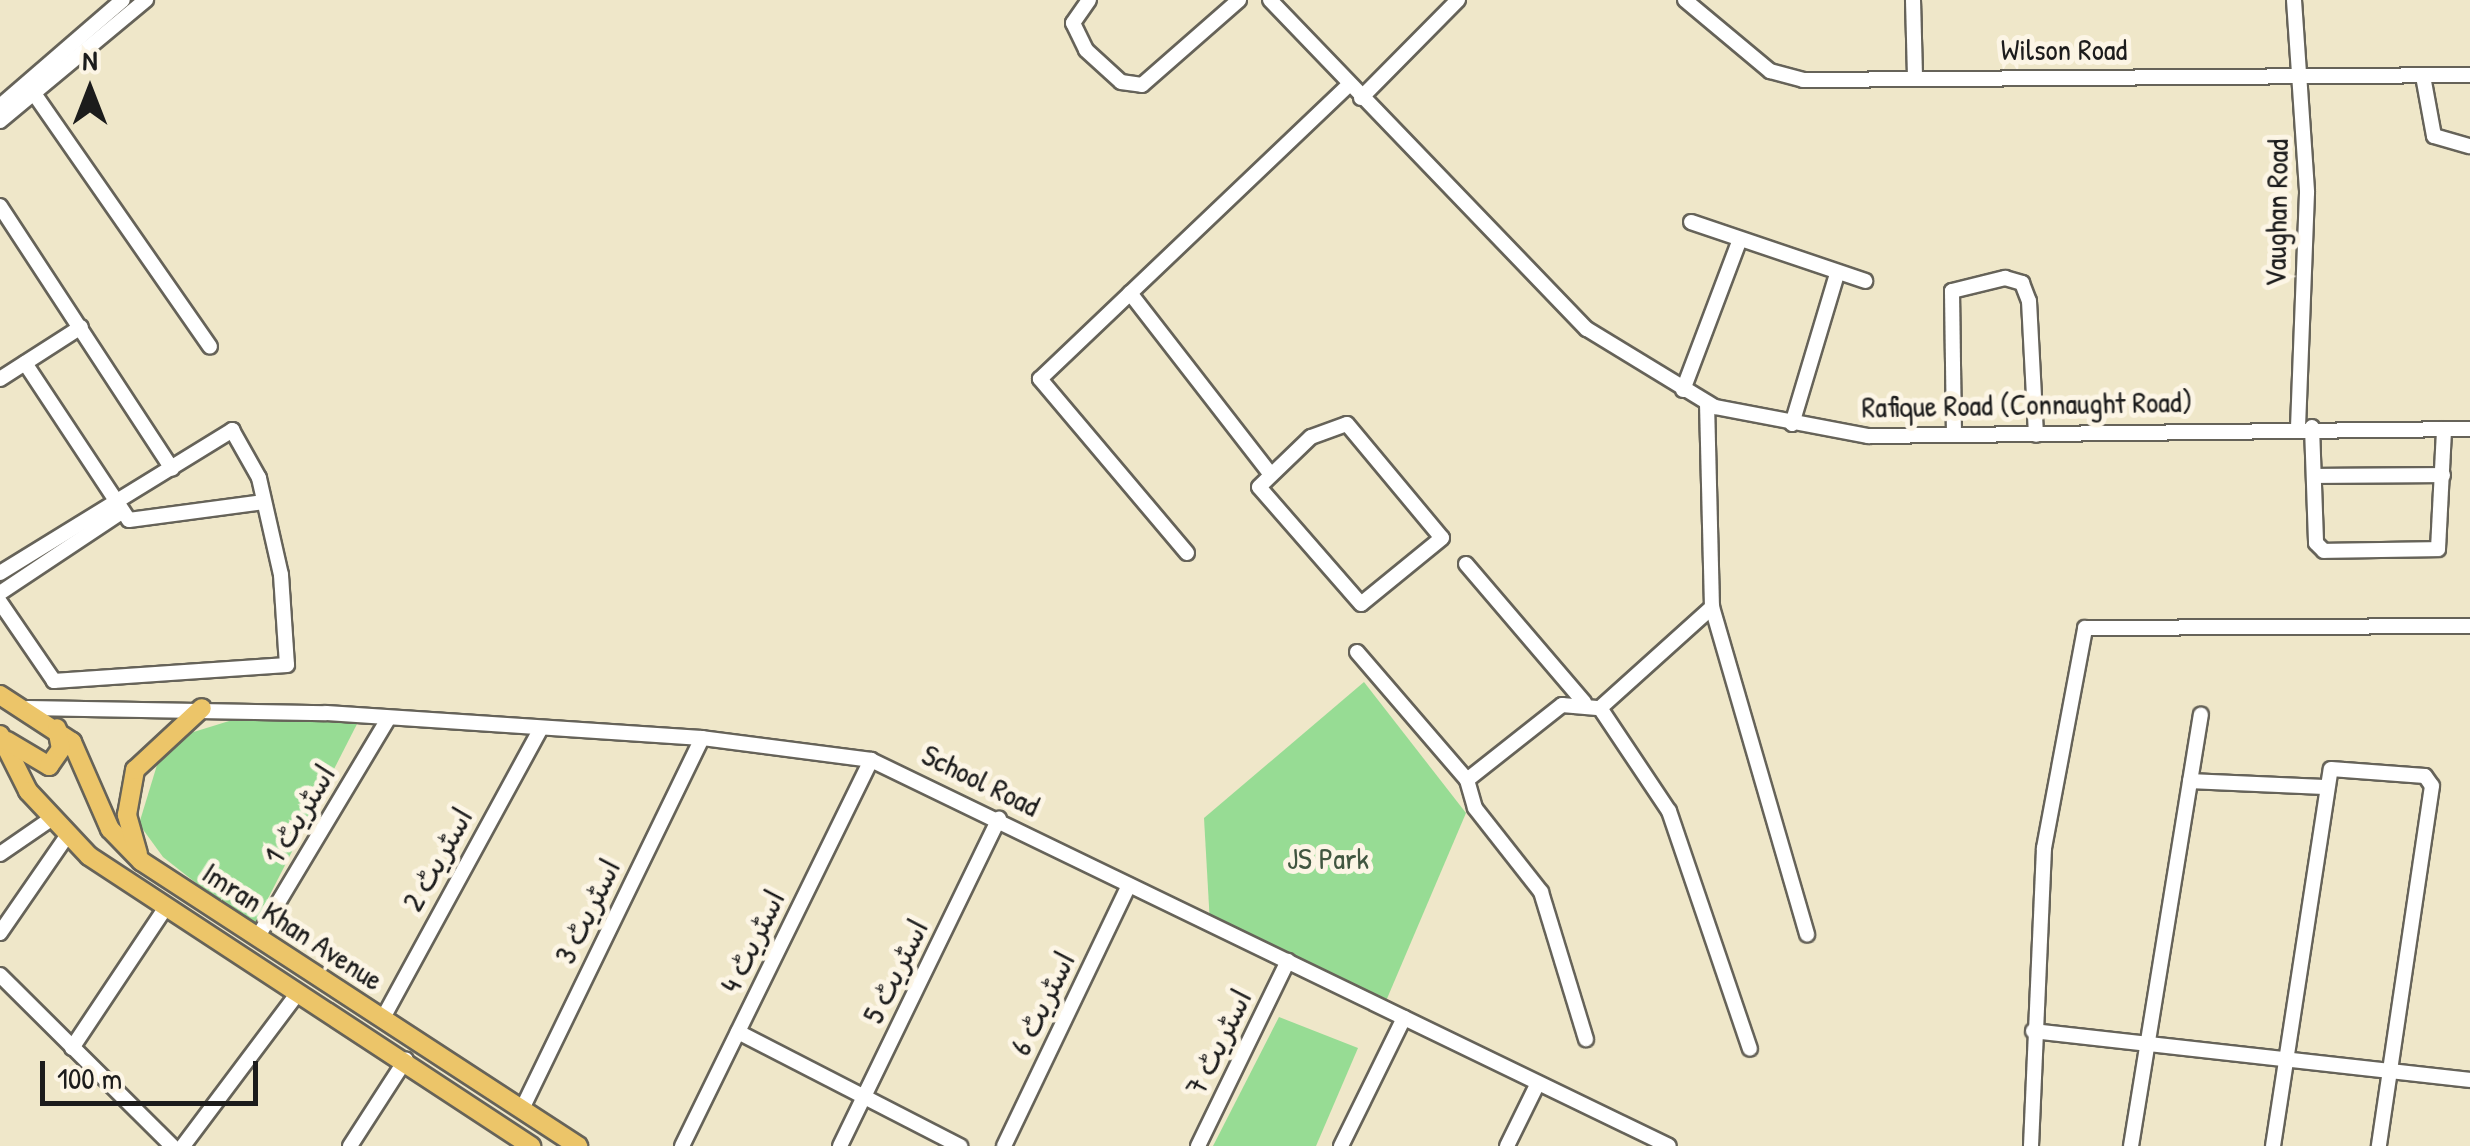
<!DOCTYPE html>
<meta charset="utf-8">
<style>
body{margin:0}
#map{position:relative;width:2470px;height:1146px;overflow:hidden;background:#efe7c9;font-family:"Patrick Hand","Playpen Sans Arabic",sans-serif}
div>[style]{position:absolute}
.green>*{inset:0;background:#97dc94}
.roads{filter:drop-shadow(2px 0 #666359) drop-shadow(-2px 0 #666359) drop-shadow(0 2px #666359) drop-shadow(0 -2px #666359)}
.minor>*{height:14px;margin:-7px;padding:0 7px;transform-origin:7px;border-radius:7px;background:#fff}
.major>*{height:18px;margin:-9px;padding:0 9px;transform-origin:9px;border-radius:9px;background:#ecc569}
span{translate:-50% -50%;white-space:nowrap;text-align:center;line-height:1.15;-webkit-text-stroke:10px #fcf5e5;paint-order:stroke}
.street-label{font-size:30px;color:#1c1c1c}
.park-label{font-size:30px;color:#415640}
.north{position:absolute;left:40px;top:40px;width:100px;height:100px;-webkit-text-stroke:8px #fcf5e5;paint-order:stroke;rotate:0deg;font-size:28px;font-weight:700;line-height:40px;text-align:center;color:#1c1c1c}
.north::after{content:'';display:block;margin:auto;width:35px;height:45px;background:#1c1c1c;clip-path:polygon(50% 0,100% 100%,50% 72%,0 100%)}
.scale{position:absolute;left:40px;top:1061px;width:218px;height:45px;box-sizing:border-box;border:5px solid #1c1c1c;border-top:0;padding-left:12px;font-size:30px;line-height:35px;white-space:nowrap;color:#1c1c1c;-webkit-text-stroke:8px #fcf5e5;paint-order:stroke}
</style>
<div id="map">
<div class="green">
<div style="clip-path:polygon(1364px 682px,1466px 813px,1383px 1008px,1210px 924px,1204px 818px)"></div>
<div style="clip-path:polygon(265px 710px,357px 724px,253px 928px,163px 857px,139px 824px,157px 765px,187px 734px)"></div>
<div style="clip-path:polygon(1279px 1017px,1358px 1048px,1316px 1146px,1213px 1146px)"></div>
</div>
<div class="roads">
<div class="minor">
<div style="left:1089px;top:0;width:28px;rotate:125deg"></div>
<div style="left:1073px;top:23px;width:30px;rotate:64deg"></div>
<div style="left:1086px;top:50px;width:47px;rotate:42.4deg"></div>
<div style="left:1121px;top:82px;width:21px;rotate:8deg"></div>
<div style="left:1142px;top:85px;width:129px;rotate:-41.2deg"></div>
<div style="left:1270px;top:0;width:457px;rotate:46.1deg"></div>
<div style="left:1587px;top:329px;width:150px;rotate:31.4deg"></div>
<div style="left:1715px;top:407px;width:156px;rotate:10.7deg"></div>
<div style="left:1868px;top:436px;width:602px;rotate:-0.67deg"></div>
<div style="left:1685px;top:0;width:111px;rotate:39.9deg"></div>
<div style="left:1770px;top:71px;width:34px;rotate:15deg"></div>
<div style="left:1803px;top:80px;width:667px;rotate:-0.43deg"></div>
<div style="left:1913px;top:0;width:76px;rotate:88.5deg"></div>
<div style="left:2294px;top:0;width:193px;rotate:86.1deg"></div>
<div style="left:2307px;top:193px;width:234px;rotate:92.2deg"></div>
<div style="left:2423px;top:76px;width:61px;rotate:79.6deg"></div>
<div style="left:2434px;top:136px;width:37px;rotate:16deg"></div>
<div style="left:33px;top:92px;width:310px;rotate:55.2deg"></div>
<div style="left:1361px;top:98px;width:138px;rotate:-45.3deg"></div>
<div style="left:0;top:106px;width:162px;rotate:-40.8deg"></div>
<div style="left:0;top:121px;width:190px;rotate:-39.7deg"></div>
<div style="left:0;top:206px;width:314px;rotate:56.8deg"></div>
<div style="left:1691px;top:222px;width:184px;rotate:18.7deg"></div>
<div style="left:1130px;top:293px;width:225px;rotate:52.2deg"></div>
<div style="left:25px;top:363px;width:188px;rotate:56.5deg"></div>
<div style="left:129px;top:520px;width:136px;rotate:-7.6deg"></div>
<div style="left:0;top:379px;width:96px;rotate:-32.7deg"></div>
<div style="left:1683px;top:390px;width:161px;rotate:-69.3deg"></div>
<div style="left:1707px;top:403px;width:204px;rotate:88.6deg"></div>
<div style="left:1712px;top:607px;width:341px;rotate:73.8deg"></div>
<div style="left:1347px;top:424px;width:148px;rotate:50.2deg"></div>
<div style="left:1442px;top:538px;width:104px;rotate:140.8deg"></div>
<div style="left:1361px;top:604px;width:155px;rotate:-131.1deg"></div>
<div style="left:1259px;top:487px;width:72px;rotate:-43.9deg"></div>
<div style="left:1311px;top:437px;width:38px;rotate:-20deg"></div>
<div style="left:1792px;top:424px;width:157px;rotate:-73.3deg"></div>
<div style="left:2312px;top:427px;width:116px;rotate:88deg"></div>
<div style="left:2316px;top:543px;width:11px;rotate:45deg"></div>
<div style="left:2324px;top:551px;width:114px;rotate:-1deg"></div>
<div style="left:2438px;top:549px;width:120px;rotate:-87.1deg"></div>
<div style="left:1954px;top:435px;width:144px;rotate:-90.8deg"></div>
<div style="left:1952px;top:291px;width:55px;rotate:-13.8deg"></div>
<div style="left:2005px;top:278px;width:18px;rotate:16deg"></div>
<div style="left:2022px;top:283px;width:19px;rotate:69deg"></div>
<div style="left:2029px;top:301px;width:134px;rotate:87deg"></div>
<div style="left:2314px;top:476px;width:129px;rotate:-0.4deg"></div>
<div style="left:1187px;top:553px;width:228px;rotate:-130.2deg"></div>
<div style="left:1040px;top:379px;width:427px;rotate:-43.6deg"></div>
<div style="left:1466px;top:564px;width:182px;rotate:49.5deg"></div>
<div style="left:0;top:573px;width:273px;rotate:-31.6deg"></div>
<div style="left:232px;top:430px;width:55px;rotate:60.6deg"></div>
<div style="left:259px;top:478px;width:99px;rotate:77.2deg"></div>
<div style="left:281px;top:575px;width:90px;rotate:86.2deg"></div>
<div style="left:287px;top:665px;width:234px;rotate:176.1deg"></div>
<div style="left:54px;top:681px;width:96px;rotate:-124.4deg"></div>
<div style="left:0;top:593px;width:144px;rotate:-33.7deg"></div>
<div style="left:1357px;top:652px;width:169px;rotate:49.3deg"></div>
<div style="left:1467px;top:780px;width:29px;rotate:74deg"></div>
<div style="left:1475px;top:808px;width:107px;rotate:51.8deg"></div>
<div style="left:1541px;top:892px;width:154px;rotate:73deg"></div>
<div style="left:28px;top:708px;width:298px;rotate:1deg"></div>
<div style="left:326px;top:713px;width:377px;rotate:3.8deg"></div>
<div style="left:702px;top:738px;width:170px;rotate:7.4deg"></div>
<div style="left:871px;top:760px;width:886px;rotate:25.81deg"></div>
<div style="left:1600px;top:708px;width:151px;rotate:-42deg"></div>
<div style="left:1467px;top:780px;width:121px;rotate:-38.3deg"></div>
<div style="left:1562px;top:705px;width:38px;rotate:5deg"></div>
<div style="left:1600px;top:708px;width:124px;rotate:56.2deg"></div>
<div style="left:1669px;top:811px;width:251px;rotate:71.2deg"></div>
<div style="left:2190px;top:781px;width:133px;rotate:2.6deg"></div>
<div style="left:0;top:854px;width:62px;rotate:-34.5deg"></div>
<div style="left:0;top:933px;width:118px;rotate:-55.4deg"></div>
<div style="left:257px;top:938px;width:255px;rotate:-59.1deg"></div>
<div style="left:0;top:975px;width:243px;rotate:44.8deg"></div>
<div style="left:383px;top:1018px;width:330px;rotate:-61.4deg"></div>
<div style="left:2033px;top:1031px;width:440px;rotate:6.4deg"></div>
<div style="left:738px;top:1032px;width:250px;rotate:27.2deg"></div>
<div style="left:72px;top:1048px;width:166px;rotate:-56.3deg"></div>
<div style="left:522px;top:1109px;width:412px;rotate:-64.1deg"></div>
<div style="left:183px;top:1146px;width:191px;rotate:-53.1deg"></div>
<div style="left:350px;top:1146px;width:103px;rotate:-57.2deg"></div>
<div style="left:682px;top:1146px;width:430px;rotate:-63.9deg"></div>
<div style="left:840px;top:1146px;width:364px;rotate:-64.1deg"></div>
<div style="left:1004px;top:1146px;width:289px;rotate:-64.4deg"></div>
<div style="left:1198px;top:1146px;width:206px;rotate:-64.1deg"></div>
<div style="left:1341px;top:1146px;width:143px;rotate:-63.8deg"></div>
<div style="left:1507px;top:1146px;width:70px;rotate:-63.8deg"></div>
<div style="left:2031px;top:1146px;width:298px;rotate:-87.5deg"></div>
<div style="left:2044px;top:848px;width:224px;rotate:-79.4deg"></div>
<div style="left:2085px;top:628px;width:385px;rotate:-0.3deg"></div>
<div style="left:2131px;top:1146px;width:437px;rotate:-80.8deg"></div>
<div style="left:2273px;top:1146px;width:381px;rotate:-81.3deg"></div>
<div style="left:2331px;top:769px;width:94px;rotate:4.3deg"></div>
<div style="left:2425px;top:776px;width:12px;rotate:55deg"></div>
<div style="left:2432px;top:786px;width:364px;rotate:98.4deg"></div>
</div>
<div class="major">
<div style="left:0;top:695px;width:86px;rotate:33.1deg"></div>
<div style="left:72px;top:742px;width:95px;rotate:66.4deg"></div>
<div style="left:110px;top:829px;width:45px;rotate:45.9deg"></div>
<div style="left:141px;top:861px;width:522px;rotate:33.11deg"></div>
<div style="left:0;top:735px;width:63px;rotate:63.4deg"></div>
<div style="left:28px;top:791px;width:89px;rotate:46.8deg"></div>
<div style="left:89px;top:856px;width:529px;rotate:33.27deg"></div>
<div style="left:7px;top:741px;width:49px;rotate:30.8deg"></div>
<div style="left:49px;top:766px;width:21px;rotate:-55deg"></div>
<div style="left:61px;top:749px;width:21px;rotate:-101deg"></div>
<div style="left:138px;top:854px;width:41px;rotate:-105.8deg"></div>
<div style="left:127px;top:815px;width:46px;rotate:-79.9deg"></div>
<div style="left:135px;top:770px;width:91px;rotate:-42.8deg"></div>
</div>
</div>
<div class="street-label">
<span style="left:2064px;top:49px">Wilson Road</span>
<span style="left:2276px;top:213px;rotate:-89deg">Vaughan Road</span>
<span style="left:2027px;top:404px;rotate:-1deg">Rafique Road (Connaught Road)</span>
<span style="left:981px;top:780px;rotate:26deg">School Road</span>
<span style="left:299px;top:814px;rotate:-59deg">اسٹریٹ 1</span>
<span style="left:437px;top:859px;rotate:-61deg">اسٹریٹ 2</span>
<span style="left:587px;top:911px;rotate:-64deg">اسٹریٹ 3</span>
<span style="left:293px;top:926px;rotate:33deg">Imran Khan Avenue</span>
<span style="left:752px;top:941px;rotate:-64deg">اسٹریٹ 4</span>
<span style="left:895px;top:971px;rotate:-64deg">اسٹریٹ 5</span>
<span style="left:1042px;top:1003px;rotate:-64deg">اسٹریٹ 6</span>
<span style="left:1218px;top:1042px;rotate:-64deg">اسٹریٹ 7</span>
</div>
<div class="park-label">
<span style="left:1328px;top:858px">JS Park</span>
</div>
<div class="north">N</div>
<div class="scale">100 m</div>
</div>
